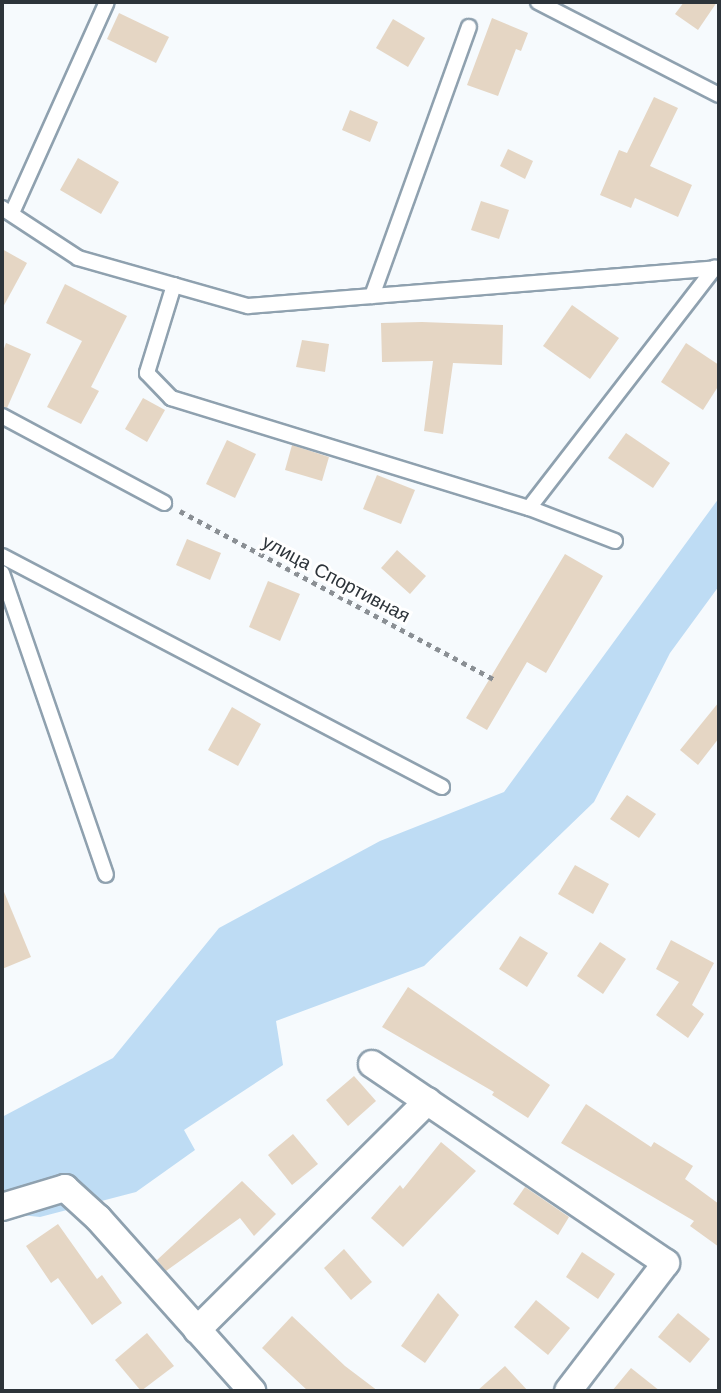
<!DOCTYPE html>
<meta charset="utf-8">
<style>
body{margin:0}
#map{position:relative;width:721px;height:1393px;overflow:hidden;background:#f6fafd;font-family:"Work Sans",sans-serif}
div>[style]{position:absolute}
.green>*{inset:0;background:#bedcf4}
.building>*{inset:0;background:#e5d6c4}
.path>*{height:4.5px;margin-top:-2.25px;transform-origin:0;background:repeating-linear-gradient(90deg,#8a8f94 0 5px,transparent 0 10px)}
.roads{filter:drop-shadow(2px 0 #8fa1af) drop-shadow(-2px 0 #8fa1af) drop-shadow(0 2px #8fa1af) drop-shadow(0 -2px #8fa1af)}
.lane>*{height:14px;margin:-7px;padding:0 7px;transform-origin:7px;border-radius:7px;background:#fff}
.street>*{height:26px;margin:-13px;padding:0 13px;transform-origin:13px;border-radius:13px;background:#fff}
span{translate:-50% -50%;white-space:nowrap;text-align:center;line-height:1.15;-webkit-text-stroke:6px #fff;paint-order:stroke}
.street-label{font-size:19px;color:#2d343a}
.frame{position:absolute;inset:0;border:4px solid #2d343a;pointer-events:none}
</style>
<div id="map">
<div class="green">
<div style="clip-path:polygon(719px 498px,719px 586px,670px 653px,594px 802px,424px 966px,276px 1021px,283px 1065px,184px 1130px,195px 1150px,136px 1192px,40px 1217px,2px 1213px,2px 1117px,113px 1058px,219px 928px,380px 841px,504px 792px)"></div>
</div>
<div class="building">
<div style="clip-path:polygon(684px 2px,717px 2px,698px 30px,675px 14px)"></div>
<div style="clip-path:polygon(119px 13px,169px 37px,156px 63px,107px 39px)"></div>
<div style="clip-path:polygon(492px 18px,528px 33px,521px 51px,516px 49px,498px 96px,467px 85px)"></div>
<div style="clip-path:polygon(393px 19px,425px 38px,408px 67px,376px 48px)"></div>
<div style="clip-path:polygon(654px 97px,678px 108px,650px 166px,692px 185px,678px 217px,635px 198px,631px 208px,600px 195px,619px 150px,627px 153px)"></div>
<div style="clip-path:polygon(350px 110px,378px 122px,370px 142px,342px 130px)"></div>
<div style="clip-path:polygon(508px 149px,533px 161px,525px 179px,500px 166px)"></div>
<div style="clip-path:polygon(78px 158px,119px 182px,101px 214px,60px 190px)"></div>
<div style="clip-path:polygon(481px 201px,509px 210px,499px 239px,471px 230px)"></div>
<div style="clip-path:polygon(2px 249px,27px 263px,2px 309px)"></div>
<div style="clip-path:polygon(65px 284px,127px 316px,91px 387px,99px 391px,81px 424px,47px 407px,82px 341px,46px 323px)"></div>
<div style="clip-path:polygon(572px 305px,619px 338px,590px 379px,543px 346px)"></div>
<div style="clip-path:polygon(422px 322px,503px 325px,502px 365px,453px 363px,443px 434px,424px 431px,433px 361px,382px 362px,381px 323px)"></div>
<div style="clip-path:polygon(302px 340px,329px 344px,325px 372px,296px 367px)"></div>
<div style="clip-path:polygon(6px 343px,31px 354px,7px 408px,2px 406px,2px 354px)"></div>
<div style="clip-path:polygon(686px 343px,719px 365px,719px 385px,703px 410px,661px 382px)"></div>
<div style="clip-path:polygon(143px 398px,165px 410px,147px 442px,125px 429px)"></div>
<div style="clip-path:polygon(626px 433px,670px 463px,653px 488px,608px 458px)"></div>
<div style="clip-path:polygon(227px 440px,256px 454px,235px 498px,206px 484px)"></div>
<div style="clip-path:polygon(292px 445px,329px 457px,322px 481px,285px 470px)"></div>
<div style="clip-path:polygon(377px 475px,415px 490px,401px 524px,363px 509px)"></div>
<div style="clip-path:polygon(187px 539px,221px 553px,210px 580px,176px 565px)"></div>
<div style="clip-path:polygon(397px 550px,426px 576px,410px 594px,381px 568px)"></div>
<div style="clip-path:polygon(565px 554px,603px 576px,546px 673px,527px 662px,487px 730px,466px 718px)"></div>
<div style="clip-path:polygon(268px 581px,300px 594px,280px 641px,249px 627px)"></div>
<div style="clip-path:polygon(719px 702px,719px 738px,698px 765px,680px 750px)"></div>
<div style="clip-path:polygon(232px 707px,261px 724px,238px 766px,208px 750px)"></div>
<div style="clip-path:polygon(627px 795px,656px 814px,639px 838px,610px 819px)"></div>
<div style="clip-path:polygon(575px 865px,609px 884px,593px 914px,558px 894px)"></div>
<div style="clip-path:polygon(2px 887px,31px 957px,2px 969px)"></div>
<div style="clip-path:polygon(520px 936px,548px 953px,527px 987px,499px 969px)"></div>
<div style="clip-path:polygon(671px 940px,714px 963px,692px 1005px,704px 1014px,688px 1038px,656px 1015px,679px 982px,656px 969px)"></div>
<div style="clip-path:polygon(600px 942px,626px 959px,603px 994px,577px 976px)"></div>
<div style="clip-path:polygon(408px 987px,550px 1085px,528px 1118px,492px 1095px,494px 1092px,382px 1027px)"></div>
<div style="clip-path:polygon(354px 1076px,376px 1101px,348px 1126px,326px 1100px)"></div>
<div style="clip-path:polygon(586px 1104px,651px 1147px,654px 1142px,693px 1166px,685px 1179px,719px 1204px,719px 1247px,690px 1226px,694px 1221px,561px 1143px)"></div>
<div style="clip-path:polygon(293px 1134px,318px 1164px,292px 1185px,268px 1155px)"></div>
<div style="clip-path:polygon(441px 1142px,476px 1171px,403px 1247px,371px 1218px,400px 1185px,403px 1189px)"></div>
<div style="clip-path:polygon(242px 1181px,276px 1214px,254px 1236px,240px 1218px,166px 1271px,157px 1260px)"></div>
<div style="clip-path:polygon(525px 1187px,569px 1217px,558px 1235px,513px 1204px)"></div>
<div style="clip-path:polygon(58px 1224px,97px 1279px,102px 1275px,122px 1303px,92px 1325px,58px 1278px,51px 1283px,26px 1246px)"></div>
<div style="clip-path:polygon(344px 1249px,372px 1282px,351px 1300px,324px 1268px)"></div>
<div style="clip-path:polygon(582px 1252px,615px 1274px,598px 1299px,566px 1277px)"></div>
<div style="clip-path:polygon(438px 1293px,459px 1315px,425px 1363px,401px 1346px)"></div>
<div style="clip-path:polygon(536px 1300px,570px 1328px,548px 1355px,514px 1327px)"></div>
<div style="clip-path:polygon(678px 1313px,710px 1339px,690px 1363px,658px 1337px)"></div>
<div style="clip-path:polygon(292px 1316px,345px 1366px,378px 1391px,308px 1391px,262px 1348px)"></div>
<div style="clip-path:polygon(147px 1333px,174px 1366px,141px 1391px,115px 1360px)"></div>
<div style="clip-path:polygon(505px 1366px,528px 1391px,477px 1391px)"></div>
<div style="clip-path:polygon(631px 1368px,660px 1391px,612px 1391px)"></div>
</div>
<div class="path">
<div style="left:180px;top:511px;width:357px;rotate:28.2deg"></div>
</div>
<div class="roads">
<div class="lane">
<div style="left:538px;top:2px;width:203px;rotate:27.2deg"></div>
<div style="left:2px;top:208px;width:91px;rotate:33.3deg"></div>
<div style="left:78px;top:258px;width:177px;rotate:15.8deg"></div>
<div style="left:248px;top:306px;width:473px;rotate:-4.6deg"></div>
<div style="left:12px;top:213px;width:231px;rotate:-65.8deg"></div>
<div style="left:174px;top:285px;width:92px;rotate:107.1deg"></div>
<div style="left:147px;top:373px;width:35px;rotate:46deg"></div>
<div style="left:171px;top:398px;width:375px;rotate:17.1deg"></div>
<div style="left:372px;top:296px;width:286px;rotate:-70.2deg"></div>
<div style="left:2px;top:416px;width:184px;rotate:28.2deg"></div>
<div style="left:615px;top:541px;width:92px;rotate:-159deg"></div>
<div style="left:529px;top:508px;width:304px;rotate:-52.3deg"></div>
<div style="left:2px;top:556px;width:497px;rotate:27.7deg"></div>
<div style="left:2px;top:573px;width:319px;rotate:71deg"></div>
</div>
<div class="street">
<div style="left:372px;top:1064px;width:355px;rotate:34.1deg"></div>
<div style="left:666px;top:1263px;width:161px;rotate:127.4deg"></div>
<div style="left:2px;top:1207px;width:66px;rotate:-16.8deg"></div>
<div style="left:65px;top:1188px;width:45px;rotate:42.3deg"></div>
<div style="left:98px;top:1218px;width:232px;rotate:48.3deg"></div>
<div style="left:197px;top:1330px;width:325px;rotate:-44.8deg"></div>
</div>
</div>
<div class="street-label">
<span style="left:336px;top:579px;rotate:28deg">улица Спортивная</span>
</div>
<div class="frame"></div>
</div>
